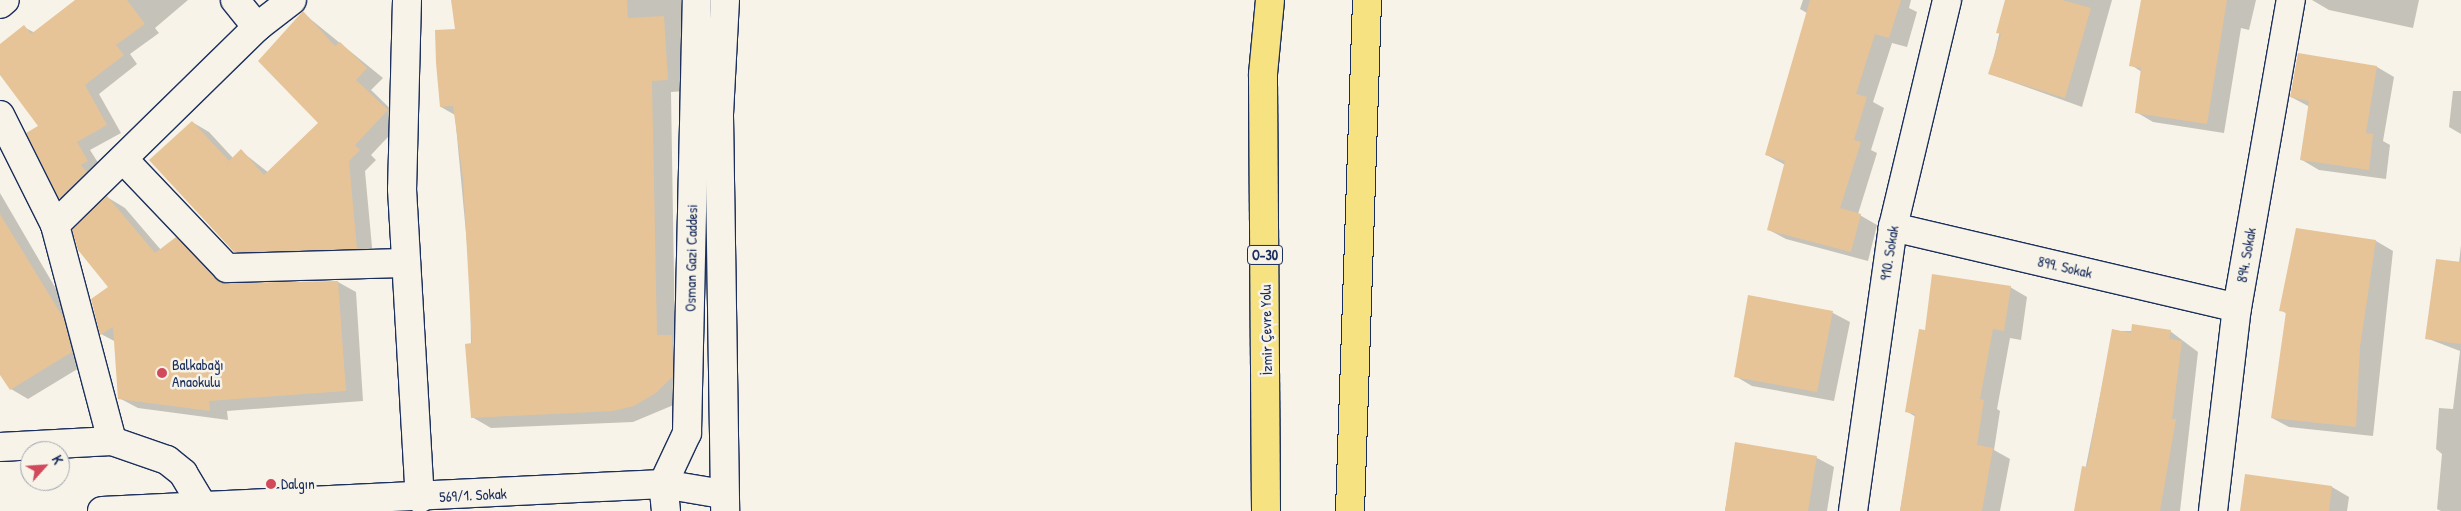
<!DOCTYPE html>
<meta charset="utf-8">
<style>
body{margin:0}
#map{position:relative;width:2461px;height:511px;overflow:hidden;background:#f7f3e8;font-family:"Patrick Hand",sans-serif}
div>[style]{position:absolute}
.shadow>*{inset:0;background:#0003}
.building>*{inset:0;background:#e6c498}
.roads{filter:drop-shadow(1px 0 #1b2f5e) drop-shadow(-1px 0 #1b2f5e) drop-shadow(0 1px #1b2f5e) drop-shadow(0 -1px #1b2f5e)}
.minor>*{height:28px;margin:-14px;padding:0 14px;transform-origin:14px;border-radius:14px;background:#f7f3e8}
.secondary>*{height:28px;margin:-14px;padding:0 14px;transform-origin:14px;border-radius:14px;background:#f7f3e8}
.motorway>*{height:28px;margin:-14px;padding:0 14px;transform-origin:14px;border-radius:14px;background:#f7e281}
.dots>*{width:14px;height:14px;translate:-50% -50%;box-sizing:border-box;border:2px solid #f7f3e8;border-radius:50%}
span{translate:-50% -50%;white-space:nowrap;text-align:center;line-height:1.15;-webkit-text-stroke:5px #f7f3e8;paint-order:stroke}
.shield-label span{padding:1px 4px;background:#f7f3e8;border:1px solid;border-radius:4px;-webkit-text-stroke-width:0}
.shield-label{font-size:14px;color:#1b2f5e;font-weight:700}
.street-label{font-size:15px;color:#1b2f5e}
.poi-label{font-size:15px;color:#1b2f5e}
.left{translate:0 -50%;text-align:left}
.north{position:absolute;left:20px;top:441px;width:50px;height:50px;box-sizing:border-box;background:#f7f3e8;border:1px solid #9fa5b1;border-radius:50%;rotate:64deg;font-size:14px;font-weight:700;line-height:20px;text-align:center;color:#1b2f5e}
.north::after{content:'';display:block;margin:auto;width:18px;height:22px;background:#d1495b;clip-path:polygon(50% 0,100% 100%,50% 72%,0 100%)}
</style>
<div id="map">
<div class="shadow">
<div style="clip-path:polygon(77px 0,188px 0,155px 28px,159px 33px,130px 54px,137px 64px,99px 94px,121px 133px,90px 150px,102px 169px,75px 206px,60px 198px,28px 133px,40px 126px,0 73px,0 45px,24px 27px,35px 33px)"></div>
<div style="clip-path:polygon(452px 0,681px 0,687px 91px,671px 92px,676px 404px,633px 422px,491px 428px,472px 417px,470px 276px,455px 115px,441px 107px,456px 30px)"></div>
<div style="clip-path:polygon(1803px 0,1911px 0,1909px 8px,1917px 12px,1907px 47px,1892px 43px,1873px 102px,1884px 108px,1871px 150px,1877px 153px,1858px 214px,1877px 225px,1868px 261px,1786px 239px,1769px 230px,1785px 165px,1767px 155px,1807px 13px,1800px 9px)"></div>
<div style="clip-path:polygon(2007px 0,2112px 0,2082px 107px,1990px 74px)"></div>
<div style="clip-path:polygon(2142px 0,2256px 0,2249px 30px,2241px 28px,2224px 133px,2153px 122px,2136px 112px,2142px 72px,2131px 65px)"></div>
<div style="clip-path:polygon(2312px 0,2419px 0,2413px 28px,2329px 10px)"></div>
<div style="clip-path:polygon(303px 13px,383px 78px,371px 90px,403px 121px,371px 155px,376px 160px,365px 171px,373px 258px,251px 261px,234px 251px,192px 122px,209px 132px,233px 158px,241px 151px,269px 173px,319px 123px)"></div>
<div style="clip-path:polygon(2299px 54px,2377px 67px,2394px 77px,2383px 141px,2390px 145px,2386px 179px,2319px 170px,2302px 160px,2310px 107px,2291px 97px)"></div>
<div style="clip-path:polygon(2453px 91px,2461px 91px,2461px 134px,2449px 127px)"></div>
<div style="clip-path:polygon(0 193px,80px 330px,89px 362px,28px 399px,11px 389px,0 372px)"></div>
<div style="clip-path:polygon(107px 197px,125px 208px,161px 250px,176px 239px,194px 249px,229px 284px,338px 282px,356px 292px,363px 401px,227px 411px,228px 420px,138px 408px,119px 398px,116px 342px,101px 334px,110px 287px)"></div>
<div style="clip-path:polygon(2376px 241px,2393px 251px,2373px 436px,2289px 427px,2272px 418px,2287px 314px,2281px 310px)"></div>
<div style="clip-path:polygon(2461px 245px,2461px 511px,2441px 511px,2437px 509px,2442px 454px,2436px 449px,2439px 408px,2453px 409px,2460px 351px,2426px 338px,2459px 263px)"></div>
<div style="clip-path:polygon(2010px 287px,2027px 297px,2021px 340px,2010px 338px,1997px 409px,2000px 411px,1994px 450px,2010px 459px,2000px 511px,1900px 511px,1916px 417px,1906px 411px,1926px 331px)"></div>
<div style="clip-path:polygon(1749px 297px,1833px 313px,1850px 322px,1834px 401px,1752px 386px,1735px 376px)"></div>
<div style="clip-path:polygon(2113px 331px,2170px 331px,2198px 352px,2180px 511px,2077px 511px)"></div>
<div style="clip-path:polygon(1736px 444px,1817px 458px,1834px 467px,1827px 511px,1725px 511px)"></div>
<div style="clip-path:polygon(2246px 475px,2332px 487px,2349px 497px,2347px 511px,2241px 511px)"></div>
</div>
<div class="building">
<div style="clip-path:polygon(75px 0,127px 0,145px 24px,116px 45px,124px 55px,85px 85px,107px 125px,77px 142px,88px 161px,81px 165px,87px 172px,59px 199px,26px 133px,38px 126px,0 75px,0 44px,24px 25px,31px 34px)"></div>
<div style="clip-path:polygon(451px 0,627px 0,628px 18px,664px 16px,668px 80px,652px 81px,657px 335px,672px 335px,673px 376px,656px 393px,634px 406px,613px 411px,471px 418px,465px 344px,472px 343px,463px 178px,453px 106px,440px 107px,436px 63px,435px 30px,455px 29px)"></div>
<div style="clip-path:polygon(1810px 0,1901px 0,1889px 38px,1875px 34px,1856px 94px,1867px 97px,1854px 140px,1861px 142px,1840px 208px,1861px 214px,1851px 252px,1767px 230px,1785px 161px,1765px 155px)"></div>
<div style="clip-path:polygon(2005px 0,2062px 0,2091px 8px,2065px 98px,1988px 74px,2001px 34px,1996px 33px)"></div>
<div style="clip-path:polygon(2141px 0,2227px 0,2207px 124px,2135px 113px,2141px 68px,2129px 66px)"></div>
<div style="clip-path:polygon(303px 11px,335px 46px,340px 42px,367px 68px,356px 80px,388px 110px,355px 145px,360px 150px,349px 161px,357px 249px,234px 252px,149px 160px,192px 121px,229px 161px,241px 149px,264px 175px,318px 123px,258px 61px)"></div>
<div style="clip-path:polygon(2298px 53px,2377px 66px,2366px 133px,2373px 134px,2369px 170px,2300px 160px,2309px 101px,2290px 97px)"></div>
<div style="clip-path:polygon(107px 196px,155px 253px,176px 237px,221px 283px,338px 281px,346px 391px,209px 401px,210px 411px,118px 399px,113px 327px,100px 335px,91px 299px,108px 287px,78px 250px,72px 230px)"></div>
<div style="clip-path:polygon(0 214px,64px 319px,72px 352px,10px 390px,0 375px)"></div>
<div style="clip-path:polygon(2296px 228px,2376px 240px,2360px 347px,2356px 427px,2271px 418px,2286px 312px,2279px 311px)"></div>
<div style="clip-path:polygon(2436px 259px,2461px 262px,2461px 344px,2425px 339px)"></div>
<div style="clip-path:polygon(1932px 274px,2011px 286px,2004px 331px,1993px 329px,1980px 399px,1984px 400px,1977px 445px,1993px 448px,1982px 511px,1900px 511px,1915px 414px,1905px 412px,1919px 329px,1925px 330px)"></div>
<div style="clip-path:polygon(1748px 295px,1833px 311px,1817px 392px,1734px 377px)"></div>
<div style="clip-path:polygon(2132px 324px,2171px 330px,2169px 339px,2182px 341px,2172px 419px,2176px 419px,2160px 511px,2074px 511px,2082px 466px,2087px 467px,2112px 329px,2131px 333px)"></div>
<div style="clip-path:polygon(1735px 442px,1817px 456px,1808px 511px,1725px 511px)"></div>
<div style="clip-path:polygon(2245px 474px,2332px 486px,2329px 511px,2240px 511px)"></div>
</div>
<div class="roads">
<div class="minor">
<div style="left:235px;top:0;width:35px;rotate:51deg"></div>
<div style="left:407px;top:0;width:189px;rotate:91.5deg"></div>
<div style="left:402px;top:189px;width:310px;rotate:86.7deg"></div>
<div style="left:0;top:4px;width:6px;rotate:-39deg"></div>
<div style="left:0;top:115px;width:123px;rotate:63.4deg"></div>
<div style="left:55px;top:225px;width:223px;rotate:75.2deg"></div>
<div style="left:112px;top:441px;width:58px;rotate:19.1deg"></div>
<div style="left:167px;top:460px;width:21px;rotate:39deg"></div>
<div style="left:183px;top:473px;width:39px;rotate:59deg"></div>
<div style="left:124px;top:160px;width:149px;rotate:46.4deg"></div>
<div style="left:227px;top:268px;width:179px;rotate:-1.6deg"></div>
<div style="left:55px;top:225px;width:283px;rotate:-44.4deg"></div>
<div style="left:257px;top:27px;width:44px;rotate:-37.6deg"></div>
<div style="left:1893px;top:227px;width:353px;rotate:13.2deg"></div>
<div style="left:0;top:447px;width:112px;rotate:-3.1deg"></div>
<div style="left:1853px;top:511px;width:287px;rotate:-82deg"></div>
<div style="left:1893px;top:227px;width:233px;rotate:-76.6deg"></div>
<div style="left:2213px;top:511px;width:204px;rotate:-83.3deg"></div>
<div style="left:2237px;top:308px;width:313px;rotate:-80.1deg"></div>
</div>
<div class="secondary">
<div style="left:725px;top:0;width:116px;rotate:93deg"></div>
<div style="left:719px;top:116px;width:395px;rotate:89.1deg"></div>
<div style="left:102px;top:511px;width:562px;rotate:-2.76deg"></div>
<div style="left:663px;top:484px;width:61px;rotate:9.5deg"></div>
<div style="left:666px;top:511px;width:27px;rotate:-96deg"></div>
<div style="left:663px;top:484px;width:56px;rotate:-64.8deg"></div>
<div style="left:687px;top:433px;width:433px;rotate:-88.7deg"></div>
</div>
<div class="motorway">
<div style="left:1266px;top:511px;width:437px;rotate:-90.4deg"></div>
<div style="left:1263px;top:74px;width:74px;rotate:-84.6deg"></div>
<div style="left:1350px;top:511px;width:511px;rotate:-88.09deg"></div>
</div>
</div>
<div class="dots">
<div style="left:162px;top:373px;background:#d1495b"></div>
<div style="left:271px;top:484px;background:#d1495b"></div>
</div>
<div class="shield-label">
<span style="left:1265px;top:255px">O-30</span>
</div>
<div class="street-label">
<span style="left:1889px;top:253px;rotate:-81deg">910. Sokak</span>
<span style="left:2246px;top:255px;rotate:-80deg">894. Sokak</span>
<span style="left:691px;top:258px;rotate:-89deg">Osman Gazi Caddesi</span>
<span style="left:2065px;top:267px;rotate:13deg">899. Sokak</span>
<span style="left:1266px;top:330px;rotate:-91deg">İzmir Çevre Yolu</span>
<span style="left:473px;top:495px;rotate:-3deg">569/1. Sokak</span>
</div>
<div class="poi-label">
<span class="left" style="left:172px;top:373px">Balkabağı<br>Anaokulu</span>
<span class="left" style="left:281px;top:484px">Dalgın</span>
</div>
<div class="north">K</div>
</div>
